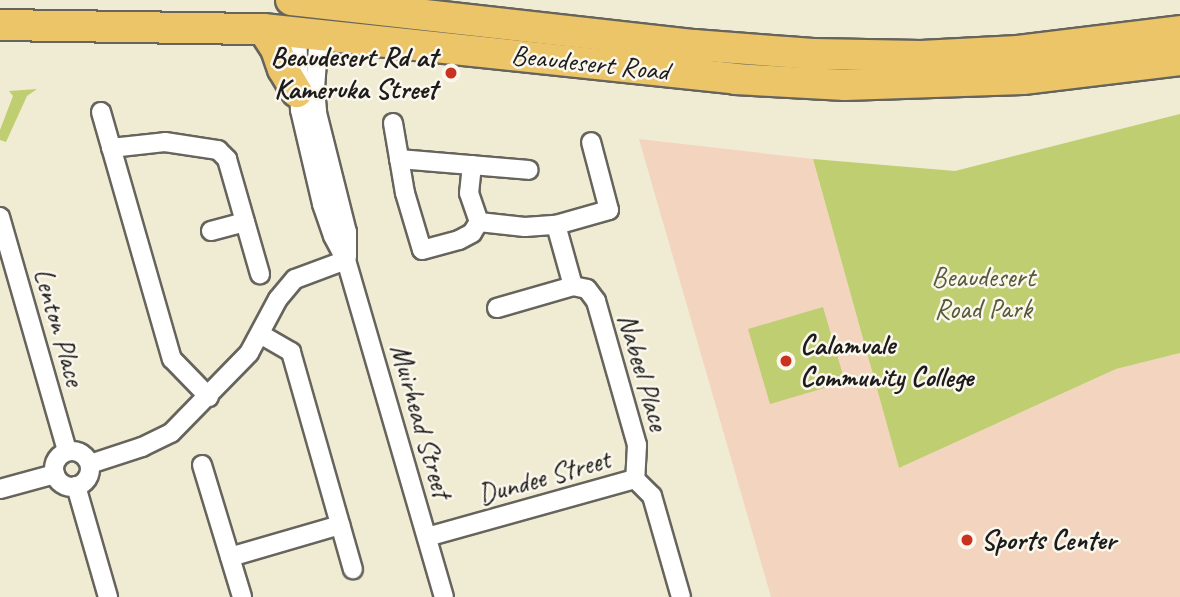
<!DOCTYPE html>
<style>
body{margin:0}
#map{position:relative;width:1180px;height:597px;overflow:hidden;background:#f0ebd3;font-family:Caveat,sans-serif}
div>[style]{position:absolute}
.built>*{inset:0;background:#f3d4bf}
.green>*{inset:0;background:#bfce71}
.roads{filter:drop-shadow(2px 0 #66645c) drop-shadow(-2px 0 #66645c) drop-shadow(0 2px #66645c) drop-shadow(0 -2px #66645c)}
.minor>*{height:18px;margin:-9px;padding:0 9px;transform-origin:9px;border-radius:9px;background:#fff}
.minor>.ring{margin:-9px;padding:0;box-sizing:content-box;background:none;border:18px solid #fff;border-radius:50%}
.trunk>*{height:30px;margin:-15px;padding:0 15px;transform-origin:15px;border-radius:15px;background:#edc569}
.dots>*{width:19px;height:19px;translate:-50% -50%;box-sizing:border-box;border:4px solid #fbf7ec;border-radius:50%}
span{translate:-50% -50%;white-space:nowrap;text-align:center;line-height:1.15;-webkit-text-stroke:5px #fbf7ec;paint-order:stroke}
.poi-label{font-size:28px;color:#1c1c1c;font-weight:700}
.right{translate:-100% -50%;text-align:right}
.left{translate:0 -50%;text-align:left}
.street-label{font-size:28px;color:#1c1c1c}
.park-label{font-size:28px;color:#555a3a}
</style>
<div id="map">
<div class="built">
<div style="clip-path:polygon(639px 139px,813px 159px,899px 468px,1116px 369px,1180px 353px,1180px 597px,771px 597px)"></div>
</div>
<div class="green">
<div style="clip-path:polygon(37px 89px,27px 96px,6px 142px,0 140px,0 130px,13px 96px,9px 91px)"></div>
<div style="clip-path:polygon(1180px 114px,1180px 353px,1116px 369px,899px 468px,813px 159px,955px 171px)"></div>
<div style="clip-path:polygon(823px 307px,845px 382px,770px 404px,748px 329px)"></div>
</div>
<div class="roads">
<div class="minor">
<div style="left:297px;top:32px;width:78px;rotate:87.8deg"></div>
<div style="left:300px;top:110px;width:97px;rotate:76.8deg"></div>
<div style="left:322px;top:204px;width:34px;rotate:71deg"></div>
<div style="left:333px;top:236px;width:27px;rotate:62deg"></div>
<div style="left:346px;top:260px;width:351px;rotate:73.8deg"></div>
<div style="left:319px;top:34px;width:54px;rotate:94.2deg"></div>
<div style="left:315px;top:88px;width:25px;rotate:85deg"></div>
<div style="left:317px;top:113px;width:123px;rotate:75.9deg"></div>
<div style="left:347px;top:232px;width:25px;rotate:90deg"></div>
<div style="left:101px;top:112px;width:257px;rotate:74deg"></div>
<div style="left:172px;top:359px;width:53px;rotate:45.8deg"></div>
<div style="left:393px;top:123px;width:71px;rotate:80.3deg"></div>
<div style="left:405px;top:193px;width:59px;rotate:73.4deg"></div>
<div style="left:422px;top:250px;width:38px;rotate:-15deg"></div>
<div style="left:459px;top:240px;width:15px;rotate:-28deg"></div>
<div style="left:472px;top:233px;width:13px;rotate:-58deg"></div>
<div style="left:111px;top:148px;width:54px;rotate:-6.3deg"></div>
<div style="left:165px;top:142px;width:54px;rotate:8.6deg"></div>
<div style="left:218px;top:150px;width:13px;rotate:45deg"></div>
<div style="left:227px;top:159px;width:120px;rotate:74deg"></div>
<div style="left:399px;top:159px;width:130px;rotate:4.8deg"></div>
<div style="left:472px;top:165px;width:28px;rotate:96deg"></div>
<div style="left:469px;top:193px;width:31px;rotate:71deg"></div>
<div style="left:479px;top:222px;width:46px;rotate:6.2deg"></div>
<div style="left:525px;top:227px;width:31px;rotate:-4deg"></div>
<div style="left:556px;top:225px;width:55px;rotate:-15.8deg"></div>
<div style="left:609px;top:210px;width:70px;rotate:-104.8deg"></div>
<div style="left:0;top:217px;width:243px;rotate:74deg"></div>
<div style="left:556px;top:225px;width:63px;rotate:74.4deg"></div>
<div style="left:211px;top:231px;width:35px;rotate:-15deg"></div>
<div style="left:497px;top:308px;width:79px;rotate:-16.1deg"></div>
<div style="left:573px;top:286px;width:14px;rotate:12deg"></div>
<div style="left:587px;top:289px;width:15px;rotate:53deg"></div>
<div style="left:596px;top:301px;width:150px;rotate:74.1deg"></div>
<div style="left:637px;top:445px;width:34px;rotate:93deg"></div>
<div style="left:635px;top:479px;width:24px;rotate:45deg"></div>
<div style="left:652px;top:496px;width:105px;rotate:74deg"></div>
<div style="left:260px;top:334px;width:36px;rotate:30deg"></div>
<div style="left:291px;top:352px;width:226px;rotate:74.1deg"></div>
<div class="ring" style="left:54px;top:451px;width:18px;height:18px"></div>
<div style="left:90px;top:464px;width:55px;rotate:-18.1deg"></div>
<div style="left:142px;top:447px;width:32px;rotate:-26deg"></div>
<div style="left:171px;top:433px;width:112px;rotate:-45.7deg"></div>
<div style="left:249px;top:353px;width:61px;rotate:-61.8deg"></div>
<div style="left:278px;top:299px;width:26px;rotate:-50deg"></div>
<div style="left:295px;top:279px;width:54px;rotate:-20.4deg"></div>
<div style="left:202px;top:465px;width:138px;rotate:73.1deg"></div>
<div style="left:76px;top:486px;width:116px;rotate:73.9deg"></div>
<div style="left:0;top:489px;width:57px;rotate:-15.3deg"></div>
<div style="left:427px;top:537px;width:216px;rotate:-15.6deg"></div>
<div style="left:230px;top:557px;width:115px;rotate:-16.2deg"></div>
</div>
<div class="trunk">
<div style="left:291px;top:0;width:406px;rotate:6.4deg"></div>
<div style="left:694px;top:45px;width:119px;rotate:4.3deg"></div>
<div style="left:813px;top:54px;width:108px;rotate:1.1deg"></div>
<div style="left:921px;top:56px;width:97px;rotate:-3deg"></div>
<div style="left:1018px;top:51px;width:163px;rotate:-7deg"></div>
<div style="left:0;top:25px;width:263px;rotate:0.9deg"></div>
<div style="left:263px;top:29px;width:475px;rotate:6deg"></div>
<div style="left:735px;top:79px;width:110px;rotate:3.1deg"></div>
<div style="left:845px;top:85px;width:178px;rotate:-1.9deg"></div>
<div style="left:1023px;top:79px;width:158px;rotate:-6.9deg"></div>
<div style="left:263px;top:29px;width:24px;rotate:57deg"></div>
<div style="left:276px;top:49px;width:21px;rotate:71deg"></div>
<div style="left:283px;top:69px;width:27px;rotate:59deg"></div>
</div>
</div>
<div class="dots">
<div style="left:451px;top:73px;background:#c8321e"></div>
<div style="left:786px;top:361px;background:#c8321e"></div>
<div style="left:967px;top:540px;background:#c8321e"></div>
</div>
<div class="poi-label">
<span class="right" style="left:437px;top:73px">Beaudesert Rd at<br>Kameruka Street</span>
<span class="left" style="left:800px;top:361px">Calamvale<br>Community College</span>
<span class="left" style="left:981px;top:540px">Sports Center</span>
</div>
<div class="street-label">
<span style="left:590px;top:63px;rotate:6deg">Beaudesert Road</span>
<span style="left:59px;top:327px;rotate:74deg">Lenton Place</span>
<span style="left:643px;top:372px;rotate:74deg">Nabeel Place</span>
<span style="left:421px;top:421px;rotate:74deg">Muirhead Street</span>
<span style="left:544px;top:477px;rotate:-16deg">Dundee Street</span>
</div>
<div class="park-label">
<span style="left:983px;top:293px">Beaudesert<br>Road Park</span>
</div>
</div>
